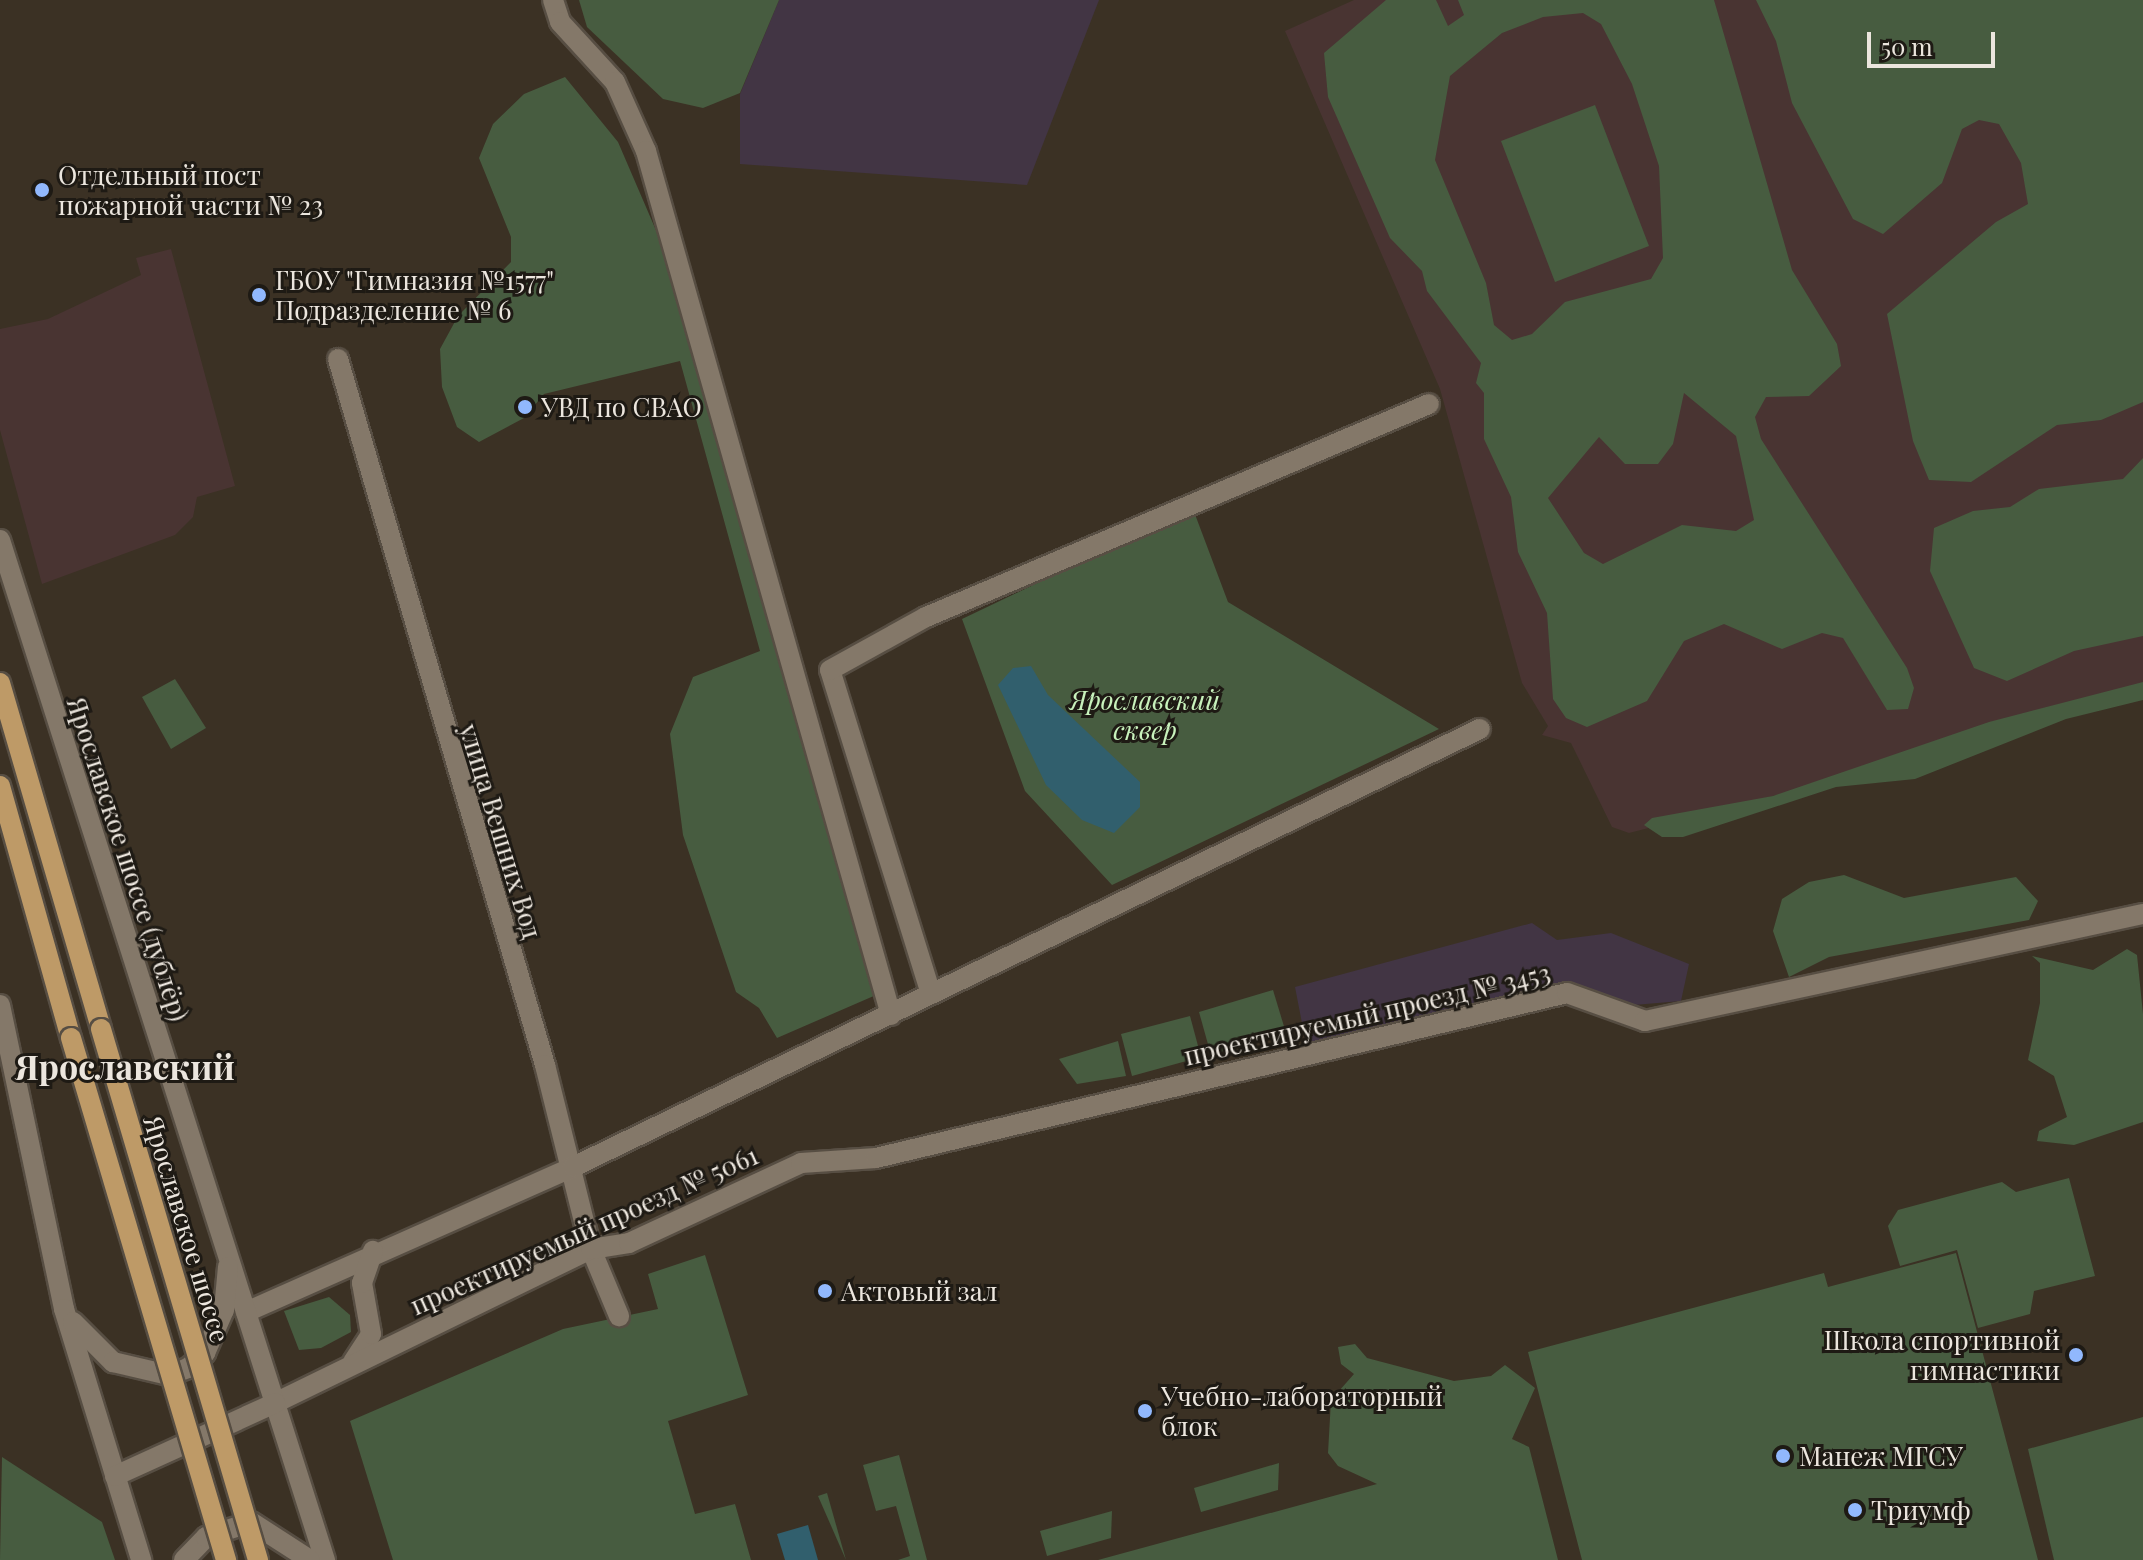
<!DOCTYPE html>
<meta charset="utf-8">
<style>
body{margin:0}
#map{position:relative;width:2143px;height:1560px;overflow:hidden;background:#3b3124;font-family:"Playfair Display",serif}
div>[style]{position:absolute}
.commercial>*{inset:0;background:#493432}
.industrial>*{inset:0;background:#423544}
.green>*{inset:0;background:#475c40}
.water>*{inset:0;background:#315f6d}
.roads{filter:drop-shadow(2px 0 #574e43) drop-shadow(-2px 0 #574e43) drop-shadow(0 2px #574e43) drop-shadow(0 -2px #574e43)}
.minor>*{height:20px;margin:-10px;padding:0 10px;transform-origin:10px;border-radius:10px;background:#847869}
.tertiary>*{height:20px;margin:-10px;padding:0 10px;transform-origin:10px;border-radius:10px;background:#847869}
.primary>*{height:20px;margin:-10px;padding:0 10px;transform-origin:10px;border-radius:10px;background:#be9a67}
.bridges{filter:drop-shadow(2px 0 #574e43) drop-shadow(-2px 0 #574e43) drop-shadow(0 2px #574e43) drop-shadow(0 -2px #574e43)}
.primary-bridge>*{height:20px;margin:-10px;padding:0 10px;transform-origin:10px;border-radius:10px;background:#be9a67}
.dots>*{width:22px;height:22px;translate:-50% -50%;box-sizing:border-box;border:4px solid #1e1a14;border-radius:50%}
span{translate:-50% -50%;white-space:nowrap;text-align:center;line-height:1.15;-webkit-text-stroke:6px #1e1a14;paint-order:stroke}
.poi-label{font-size:26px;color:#ece6de}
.left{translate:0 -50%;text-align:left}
.right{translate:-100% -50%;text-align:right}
.park-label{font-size:26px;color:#c8f2bc;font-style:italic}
.street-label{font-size:26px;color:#ece6de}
.district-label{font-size:34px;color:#ece6de;font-weight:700}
.scale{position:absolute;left:1867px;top:32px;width:128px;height:36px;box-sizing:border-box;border:4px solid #ece6de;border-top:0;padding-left:10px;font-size:24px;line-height:28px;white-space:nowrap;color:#ece6de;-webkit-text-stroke:6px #1e1a14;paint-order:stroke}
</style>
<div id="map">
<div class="commercial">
<div style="clip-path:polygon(1354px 0,2143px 0,2143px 691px,1773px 796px,1629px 833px,1612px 827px,1571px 743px,1542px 735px,1548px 726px,1522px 683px,1440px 389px,1285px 31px)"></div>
<div style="clip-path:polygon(171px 249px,235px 486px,197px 497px,193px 517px,175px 535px,42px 584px,0 430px,0 329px,48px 319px,141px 275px,136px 258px)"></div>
</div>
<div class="industrial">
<div style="clip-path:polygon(779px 0,1099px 0,1027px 185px,740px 164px,740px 94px)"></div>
<div style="clip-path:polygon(1532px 923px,1557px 940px,1611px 933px,1689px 964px,1681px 1001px,1634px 1005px,1575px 987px,1307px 1049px,1295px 987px)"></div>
</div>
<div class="green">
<div style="clip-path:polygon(579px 0,779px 0,740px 93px,703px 108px,663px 99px,587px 27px)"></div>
<div style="clip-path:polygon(evenodd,1386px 0,1436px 0,1448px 26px,1464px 15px,1458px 0,1714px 0,1792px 270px,1837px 344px,1841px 366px,1809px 396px,1766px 397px,1755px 417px,1761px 439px,1907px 668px,1914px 688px,1908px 709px,1887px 710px,1843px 638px,1822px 633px,1782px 649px,1724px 624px,1684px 641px,1647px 701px,1587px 727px,1566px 718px,1553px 699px,1547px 613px,1518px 552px,1511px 497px,1484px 439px,1484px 393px,1476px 383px,1481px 363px,1427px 291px,1422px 271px,1390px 238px,1328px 97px,1324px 53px,1386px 0,1583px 13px,1601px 24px,1632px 84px,1659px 166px,1663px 258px,1651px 279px,1565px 302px,1532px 334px,1512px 340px,1494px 325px,1486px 283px,1435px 160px,1450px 76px,1502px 33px,1543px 17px,1583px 13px,1386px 0,1684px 393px,1736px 436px,1754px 520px,1736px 531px,1682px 525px,1603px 564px,1584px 553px,1548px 498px,1599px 437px,1625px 464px,1658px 464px,1673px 444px,1684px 393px)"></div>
<div style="clip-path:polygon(1756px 0,2143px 0,2143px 402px,2101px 420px,2057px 425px,1971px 482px,1929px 480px,1913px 441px,1887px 314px,1996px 222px,2028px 204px,2021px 163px,1999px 124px,1979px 120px,1962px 129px,1942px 183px,1883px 234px,1853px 219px,1792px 103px,1776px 41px)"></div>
<div style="clip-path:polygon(565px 77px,618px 142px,680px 286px,876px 995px,777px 1038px,759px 1008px,736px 992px,683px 835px,670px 734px,693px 677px,760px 651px,680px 361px,544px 394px,524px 418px,479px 442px,457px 427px,442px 387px,440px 349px,458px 316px,511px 262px,511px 237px,479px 158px,493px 124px,524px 94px)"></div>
<div style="clip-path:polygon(1595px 105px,1649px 246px,1555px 282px,1501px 141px)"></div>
<div style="clip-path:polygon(2143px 458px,2143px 636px,2074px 651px,2007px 681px,1974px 668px,1930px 571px,1934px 528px,1973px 511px,2010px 507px,2039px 489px,2123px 479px)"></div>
<div style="clip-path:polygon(1193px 509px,1228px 602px,1439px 729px,1112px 885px,1025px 791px,962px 619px)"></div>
<div style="clip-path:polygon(175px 679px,206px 728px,171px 749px,142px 697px)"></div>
<div style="clip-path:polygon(2143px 682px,2143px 700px,2066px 719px,1915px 779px,1836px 787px,1683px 837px,1662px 837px,1644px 825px,1652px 818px,1773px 796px,1989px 722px)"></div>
<div style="clip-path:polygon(1844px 875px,1904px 898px,2016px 877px,2038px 901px,2029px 920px,1829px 957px,1789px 977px,1773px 931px,1782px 899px,1809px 882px)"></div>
<div style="clip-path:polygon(2127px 949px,2137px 955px,2143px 1014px,2143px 1122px,2074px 1145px,2037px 1141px,2039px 1131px,2067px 1117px,2054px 1076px,2028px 1060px,2040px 1003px,2040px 963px,2032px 956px,2093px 970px)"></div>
<div style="clip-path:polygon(1273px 990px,1286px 1033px,1211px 1055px,1199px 1012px)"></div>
<div style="clip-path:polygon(1190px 1016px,1201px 1057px,1132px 1076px,1121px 1034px)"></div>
<div style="clip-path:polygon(1118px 1041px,1126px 1076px,1077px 1084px,1059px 1059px)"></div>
<div style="clip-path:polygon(2069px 1178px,2095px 1276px,2034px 1291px,2030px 1314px,1978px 1328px,1957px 1250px,1900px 1266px,1888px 1226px,1898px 1210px,2002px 1182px,2016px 1192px)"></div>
<div style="clip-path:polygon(1956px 1253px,2038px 1560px,1582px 1560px,1528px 1352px,1824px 1273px,1828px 1287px)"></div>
<div style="clip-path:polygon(705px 1255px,748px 1395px,668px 1421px,695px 1514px,735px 1504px,751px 1560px,393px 1560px,350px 1421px,563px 1329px,658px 1309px,648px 1274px)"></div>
<div style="clip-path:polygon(329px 1297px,350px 1315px,351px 1332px,321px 1348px,299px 1350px,284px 1311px)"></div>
<div style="clip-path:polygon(1355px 1344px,1367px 1358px,1454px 1381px,1491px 1376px,1505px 1365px,1535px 1388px,1512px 1439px,1529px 1447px,1558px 1560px,1098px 1560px,1377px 1484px,1338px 1466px,1328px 1453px,1331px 1400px,1354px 1374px,1341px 1364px,1338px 1347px)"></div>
<div style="clip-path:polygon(2143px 1417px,2143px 1560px,2054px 1560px,2028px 1449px)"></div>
<div style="clip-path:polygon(899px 1455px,927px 1560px,898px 1560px,910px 1556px,896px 1506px,876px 1511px,863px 1465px)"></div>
<div style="clip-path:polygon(2px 1457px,102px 1522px,115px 1560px,0 1560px)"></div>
<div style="clip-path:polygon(1279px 1463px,1278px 1490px,1201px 1512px,1194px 1488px)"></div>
<div style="clip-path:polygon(827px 1493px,846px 1560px,818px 1496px)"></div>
<div style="clip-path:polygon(1112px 1511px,1111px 1538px,1047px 1556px,1040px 1531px)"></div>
</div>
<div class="water">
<div style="clip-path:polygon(1031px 666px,1048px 695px,1140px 782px,1140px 807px,1114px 833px,1082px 820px,1046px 785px,998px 685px,1013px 668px)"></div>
<div style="clip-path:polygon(808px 1525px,818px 1560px,785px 1560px,777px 1534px)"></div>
</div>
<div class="roads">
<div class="minor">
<div style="left:553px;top:0;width:23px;rotate:72deg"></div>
<div style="left:560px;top:22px;width:81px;rotate:47.5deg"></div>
<div style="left:615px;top:82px;width:76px;rotate:65.8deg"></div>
<div style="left:646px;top:151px;width:898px;rotate:74.17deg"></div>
<div style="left:338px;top:359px;width:736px;rotate:73.66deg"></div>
<div style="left:545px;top:1065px;width:190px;rotate:76deg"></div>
<div style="left:591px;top:1249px;width:73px;rotate:67.3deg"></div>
<div style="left:931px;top:994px;width:339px;rotate:-107.3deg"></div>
<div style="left:830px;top:670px;width:110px;rotate:-28.9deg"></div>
<div style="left:926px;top:617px;width:546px;rotate:-22.95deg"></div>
<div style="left:246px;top:1312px;width:358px;rotate:-23.9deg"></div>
<div style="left:573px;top:1167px;width:1007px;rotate:-25.78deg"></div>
<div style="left:353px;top:1362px;width:33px;rotate:-57deg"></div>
<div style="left:371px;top:1334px;width:52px;rotate:-100deg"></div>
<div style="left:362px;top:1283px;width:34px;rotate:-71deg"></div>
<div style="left:275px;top:1403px;width:352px;rotate:-26deg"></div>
<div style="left:591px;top:1249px;width:38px;rotate:-9deg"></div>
<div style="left:629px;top:1243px;width:190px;rotate:-24.9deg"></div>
<div style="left:801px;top:1163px;width:75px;rotate:-3.8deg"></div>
<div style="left:876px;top:1158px;width:710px;rotate:-13.43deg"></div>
<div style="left:1567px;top:993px;width:83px;rotate:19.7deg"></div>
<div style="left:1645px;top:1021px;width:509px;rotate:-12.13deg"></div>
</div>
<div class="tertiary">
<div style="left:0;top:540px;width:1071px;rotate:72.33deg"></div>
<div style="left:0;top:1005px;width:311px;rotate:78.1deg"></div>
<div style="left:64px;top:1309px;width:263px;rotate:72.9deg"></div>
<div style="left:73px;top:1322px;width:57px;rotate:45deg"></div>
<div style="left:113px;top:1362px;width:57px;rotate:13.1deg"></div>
<div style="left:169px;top:1375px;width:20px;rotate:-20deg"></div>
<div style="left:188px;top:1368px;width:23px;rotate:-41deg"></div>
<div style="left:205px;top:1353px;width:47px;rotate:-66.2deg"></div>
<div style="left:224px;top:1310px;width:43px;rotate:-84.7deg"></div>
<div style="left:115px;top:1476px;width:176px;rotate:-24.5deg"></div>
<div style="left:184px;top:1560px;width:32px;rotate:-46deg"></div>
<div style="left:206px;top:1537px;width:47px;rotate:-18.4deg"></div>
<div style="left:251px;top:1522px;width:70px;rotate:32.8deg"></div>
</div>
<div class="primary">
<div style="left:0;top:683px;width:360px;rotate:73.7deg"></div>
<div style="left:0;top:786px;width:262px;rotate:74.3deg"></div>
</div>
</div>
<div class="bridges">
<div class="primary-bridge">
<div style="left:101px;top:1029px;width:554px;rotate:73.53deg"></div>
<div style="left:71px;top:1038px;width:545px;rotate:73.46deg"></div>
</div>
</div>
<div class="dots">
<div style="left:42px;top:190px;background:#91b8fd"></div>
<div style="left:259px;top:295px;background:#91b8fd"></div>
<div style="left:525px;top:407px;background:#91b8fd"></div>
<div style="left:825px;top:1291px;background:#91b8fd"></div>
<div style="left:2076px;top:1355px;background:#91b8fd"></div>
<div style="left:1145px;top:1411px;background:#91b8fd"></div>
<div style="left:1783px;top:1456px;background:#91b8fd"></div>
<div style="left:1855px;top:1510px;background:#91b8fd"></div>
</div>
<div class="poi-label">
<span class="left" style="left:58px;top:190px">Отдельный пост<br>пожарной части № 23</span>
<span class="left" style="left:275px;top:295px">ГБОУ "Гимназия №1577"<br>Подразделение № 6</span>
<span class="left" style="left:541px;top:407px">УВД по СВАО</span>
<span class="left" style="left:841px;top:1291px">Актовый зал</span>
<span class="right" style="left:2060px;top:1355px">Школа спортивной<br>гимнастики</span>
<span class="left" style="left:1161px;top:1411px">Учебно-лабораторный<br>блок</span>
<span class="left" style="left:1799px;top:1456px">Манеж МГСУ</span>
<span class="left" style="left:1871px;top:1510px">Триумф</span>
</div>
<div class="park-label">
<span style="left:1145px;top:715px">Ярославский<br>сквер</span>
</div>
<div class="street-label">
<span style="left:501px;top:831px;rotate:73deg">улица Вешних Вод</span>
<span style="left:128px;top:859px;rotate:72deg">Ярославское шоссе (дублёр)</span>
<span style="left:1367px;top:1014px;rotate:-13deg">проектируемый проезд № 3453</span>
<span style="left:187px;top:1229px;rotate:73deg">Ярославское шоссе</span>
<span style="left:584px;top:1230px;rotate:-24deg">проектируемый проезд № 5061</span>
</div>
<div class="district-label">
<span style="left:125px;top:1067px">Ярославский</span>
</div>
<div class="scale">50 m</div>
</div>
